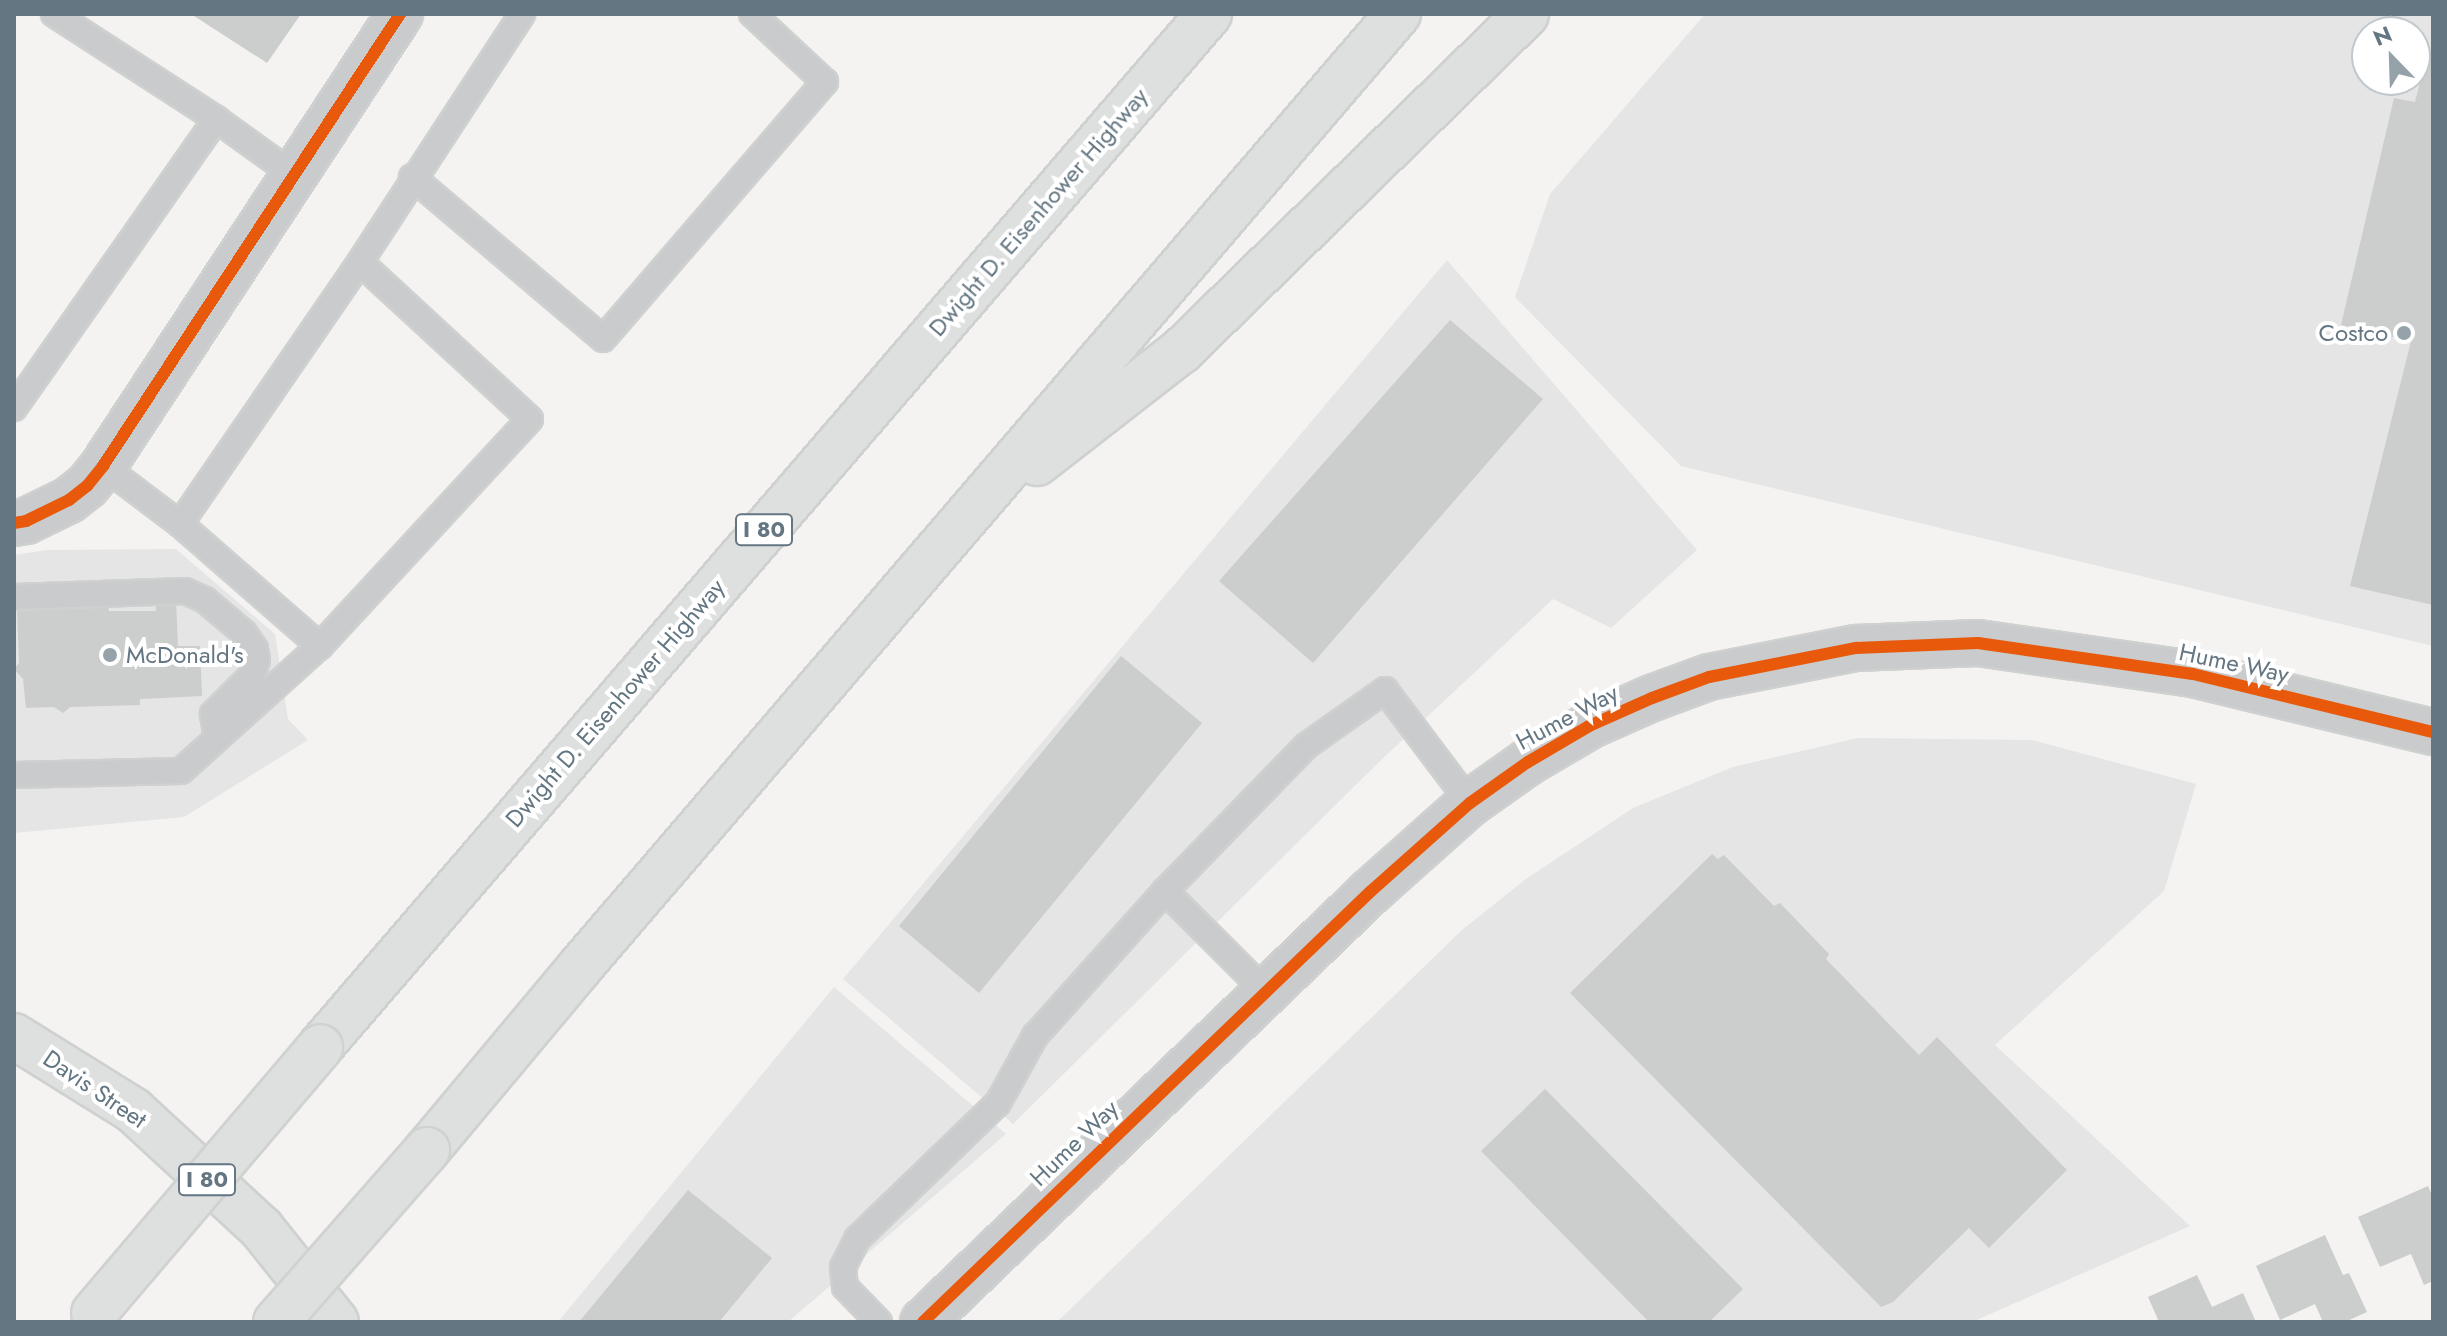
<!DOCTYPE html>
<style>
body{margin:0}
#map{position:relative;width:2447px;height:1336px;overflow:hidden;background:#f4f3f1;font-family:Jost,sans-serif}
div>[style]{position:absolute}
.built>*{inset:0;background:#e4e5e4}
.building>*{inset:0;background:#cccdcd}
.roads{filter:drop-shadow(2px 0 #cfd0d0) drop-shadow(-2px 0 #cfd0d0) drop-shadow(0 2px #cfd0d0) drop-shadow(0 -2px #cfd0d0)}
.service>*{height:24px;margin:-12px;padding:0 12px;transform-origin:12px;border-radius:12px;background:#cacbcc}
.minor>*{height:44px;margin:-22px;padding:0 22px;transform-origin:22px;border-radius:22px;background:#cacbcc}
.tertiary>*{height:44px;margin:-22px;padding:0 22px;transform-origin:22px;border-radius:22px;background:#cacbcc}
.secondary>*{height:44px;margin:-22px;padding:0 22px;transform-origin:22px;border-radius:22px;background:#dedfdf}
.motorway>*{height:44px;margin:-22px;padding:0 22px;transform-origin:22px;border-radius:22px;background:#dedfdf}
.bridges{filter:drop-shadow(2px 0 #d0d1d1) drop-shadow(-2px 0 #d0d1d1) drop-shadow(0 2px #d0d1d1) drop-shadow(0 -2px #d0d1d1)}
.motorway-bridge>*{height:44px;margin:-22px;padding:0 22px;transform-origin:22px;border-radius:22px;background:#dedfdf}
.cycleway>*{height:12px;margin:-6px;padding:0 6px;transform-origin:6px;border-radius:6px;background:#e8590c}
.dots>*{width:22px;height:22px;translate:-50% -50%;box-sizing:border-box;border:4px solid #fff;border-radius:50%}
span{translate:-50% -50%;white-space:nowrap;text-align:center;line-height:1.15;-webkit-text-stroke:8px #fff;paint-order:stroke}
.shield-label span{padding:2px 6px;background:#fff;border:2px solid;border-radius:6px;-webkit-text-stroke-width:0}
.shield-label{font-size:22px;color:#637682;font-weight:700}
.street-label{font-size:24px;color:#637682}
.poi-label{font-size:24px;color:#637682}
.right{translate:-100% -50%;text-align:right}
.left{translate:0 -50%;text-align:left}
.frame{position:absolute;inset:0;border:16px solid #637682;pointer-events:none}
.north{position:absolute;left:2351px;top:16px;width:80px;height:80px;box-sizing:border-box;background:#fff;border:2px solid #c1c8cd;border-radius:50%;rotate:337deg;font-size:22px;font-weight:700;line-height:32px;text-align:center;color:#637682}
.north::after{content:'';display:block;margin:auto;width:28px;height:36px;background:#96a2a9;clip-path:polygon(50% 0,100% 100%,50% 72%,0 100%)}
</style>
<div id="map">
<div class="built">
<div style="clip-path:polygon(evenodd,1705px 14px,2433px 14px,2433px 646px,1681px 466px,1515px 297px,1550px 194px,1705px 14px,2367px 32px,2415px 32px,2415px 80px,2367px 80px,2367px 32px)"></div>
<div style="clip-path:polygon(1447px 260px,1697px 550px,1611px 628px,1553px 599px,1380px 761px,1013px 1124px,843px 979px)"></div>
<div style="clip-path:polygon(176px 549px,275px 634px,288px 719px,308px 740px,184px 817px,14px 833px,14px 555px,47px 550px)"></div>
<div style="clip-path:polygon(1858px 738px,2032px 740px,2196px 784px,2164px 891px,1995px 1045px,2190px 1226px,1972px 1322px,1057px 1322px,1462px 930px,1526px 879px,1633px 808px,1733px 767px)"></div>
<div style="clip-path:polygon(834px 987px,1006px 1134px,788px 1322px,558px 1322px)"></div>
</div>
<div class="building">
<div style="clip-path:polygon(191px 14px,301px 14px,267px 63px)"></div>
<div style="clip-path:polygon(2433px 58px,2433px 605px,2350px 586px,2411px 341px,2341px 325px,2394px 98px,2415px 102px,2425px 63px)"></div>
<div style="clip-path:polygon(1450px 320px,1543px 399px,1313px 663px,1219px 581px)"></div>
<div style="clip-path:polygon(107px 597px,109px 611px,156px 611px,155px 601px,176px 600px,178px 646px,200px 646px,202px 696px,140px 699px,140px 705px,70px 707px,63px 713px,54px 707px,26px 708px,23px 679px,14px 669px,19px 663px,17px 608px)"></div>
<div style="clip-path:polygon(1121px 656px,1202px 723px,979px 993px,899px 926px)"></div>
<div style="clip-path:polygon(1712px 854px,1718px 859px,1724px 855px,1774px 906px,1780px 903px,1829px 954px,1826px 959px,1919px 1055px,1937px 1037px,2067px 1170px,1989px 1248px,1969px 1228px,1893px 1302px,1881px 1307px,1570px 993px)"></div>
<div style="clip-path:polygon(1545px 1089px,1743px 1289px,1709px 1322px,1649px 1322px,1481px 1151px)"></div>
<div style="clip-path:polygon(2428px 1186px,2433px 1198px,2433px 1281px,2424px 1285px,2411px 1254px,2380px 1267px,2358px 1217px)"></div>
<div style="clip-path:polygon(688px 1190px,772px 1258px,719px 1322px,579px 1322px)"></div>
<div style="clip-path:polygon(2325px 1235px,2343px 1275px,2349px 1273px,2367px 1312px,2345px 1322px,2323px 1322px,2315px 1304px,2280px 1320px,2256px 1266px)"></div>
<div style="clip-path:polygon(2197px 1275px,2212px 1307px,2243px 1293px,2256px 1322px,2159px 1322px,2148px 1297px)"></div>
</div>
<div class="roads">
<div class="service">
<div style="left:54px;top:14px;width:193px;rotate:32.9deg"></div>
<div style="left:216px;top:119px;width:96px;rotate:35.7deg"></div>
<div style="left:412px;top:177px;width:250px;rotate:40.3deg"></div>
<div style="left:603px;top:339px;width:340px;rotate:-49.2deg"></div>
<div style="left:825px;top:82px;width:100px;rotate:-137deg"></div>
<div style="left:14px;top:408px;width:353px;rotate:-55deg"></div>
<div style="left:103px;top:466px;width:96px;rotate:37deg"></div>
<div style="left:180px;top:524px;width:186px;rotate:41.1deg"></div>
<div style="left:180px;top:524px;width:318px;rotate:-55.5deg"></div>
<div style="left:360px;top:262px;width:296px;rotate:-56.8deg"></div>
<div style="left:14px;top:597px;width:171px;rotate:-2deg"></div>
<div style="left:185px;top:591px;width:22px;rotate:24deg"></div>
<div style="left:205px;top:600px;width:51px;rotate:40.2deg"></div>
<div style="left:244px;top:633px;width:19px;rotate:55deg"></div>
<div style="left:255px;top:649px;width:11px;rotate:80deg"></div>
<div style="left:257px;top:660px;width:15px;rotate:106deg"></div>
<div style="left:253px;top:674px;width:57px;rotate:135deg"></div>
<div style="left:213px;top:714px;width:25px;rotate:81deg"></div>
<div style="left:14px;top:775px;width:167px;rotate:-1.4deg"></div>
<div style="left:181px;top:771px;width:187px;rotate:-42deg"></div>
<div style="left:320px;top:646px;width:309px;rotate:-47.2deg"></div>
<div style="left:530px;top:419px;width:231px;rotate:-137.3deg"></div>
<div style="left:1165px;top:891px;width:141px;rotate:45deg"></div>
<div style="left:879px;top:1322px;width:49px;rotate:-134.2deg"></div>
<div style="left:845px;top:1287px;width:20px;rotate:-96deg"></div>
<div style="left:843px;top:1267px;width:31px;rotate:-63deg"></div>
<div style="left:857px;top:1239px;width:196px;rotate:-44deg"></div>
<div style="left:998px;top:1103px;width:77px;rotate:-61.1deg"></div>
<div style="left:1035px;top:1036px;width:195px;rotate:-48.1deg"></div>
<div style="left:1165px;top:891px;width:202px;rotate:-45.8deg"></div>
<div style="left:1306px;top:746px;width:97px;rotate:-35.3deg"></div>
<div style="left:1385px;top:690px;width:141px;rotate:53deg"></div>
</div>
<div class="minor">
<div style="left:14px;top:523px;width:12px;rotate:-9deg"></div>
<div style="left:26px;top:521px;width:48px;rotate:-26deg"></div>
<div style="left:69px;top:500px;width:23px;rotate:-38deg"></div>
<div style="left:87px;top:486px;width:26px;rotate:-51deg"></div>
<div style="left:103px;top:466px;width:541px;rotate:-56.69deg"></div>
</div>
<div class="tertiary">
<div style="left:923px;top:1322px;width:620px;rotate:-43.89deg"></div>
<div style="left:1370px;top:892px;width:134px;rotate:-41.7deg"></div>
<div style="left:1470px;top:803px;width:71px;rotate:-35.3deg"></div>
<div style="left:1528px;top:762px;width:71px;rotate:-30.5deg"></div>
<div style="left:1589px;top:726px;width:69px;rotate:-24deg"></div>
<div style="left:1652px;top:698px;width:61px;rotate:-20.2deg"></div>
<div style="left:1709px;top:677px;width:150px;rotate:-11.2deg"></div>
<div style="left:1856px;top:648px;width:122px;rotate:-2.3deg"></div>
<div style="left:1978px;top:643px;width:217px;rotate:8.2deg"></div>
<div style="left:2193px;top:674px;width:247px;rotate:13.6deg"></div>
</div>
<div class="secondary">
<div style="left:14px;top:1036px;width:140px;rotate:31.9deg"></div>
<div style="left:133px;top:1110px;width:174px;rotate:42.7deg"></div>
<div style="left:261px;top:1228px;width:120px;rotate:51.4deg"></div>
</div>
<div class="motorway">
<div style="left:1037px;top:463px;width:182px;rotate:-37.9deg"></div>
<div style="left:1181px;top:351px;width:482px;rotate:-44.3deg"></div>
<div style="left:320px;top:1047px;width:1363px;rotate:-49.28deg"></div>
<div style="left:427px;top:1150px;width:239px;rotate:-50.1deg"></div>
<div style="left:580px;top:967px;width:1256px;rotate:-49.36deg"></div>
</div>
</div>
<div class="bridges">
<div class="motorway-bridge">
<div style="left:94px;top:1313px;width:349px;rotate:-49.6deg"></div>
<div style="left:276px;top:1322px;width:229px;rotate:-48.7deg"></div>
</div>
</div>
<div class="cycleway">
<div style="left:14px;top:523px;width:12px;rotate:-9deg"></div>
<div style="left:26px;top:521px;width:48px;rotate:-26deg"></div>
<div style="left:69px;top:500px;width:23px;rotate:-38deg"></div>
<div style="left:87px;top:486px;width:26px;rotate:-51deg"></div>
<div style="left:103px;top:466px;width:541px;rotate:-56.69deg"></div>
<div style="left:923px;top:1322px;width:620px;rotate:-43.89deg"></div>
<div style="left:1370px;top:892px;width:134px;rotate:-41.7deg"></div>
<div style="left:1470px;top:803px;width:71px;rotate:-35.3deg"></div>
<div style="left:1528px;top:762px;width:71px;rotate:-30.5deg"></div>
<div style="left:1589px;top:726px;width:69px;rotate:-24deg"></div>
<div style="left:1652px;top:698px;width:61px;rotate:-20.2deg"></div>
<div style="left:1709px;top:677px;width:150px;rotate:-11.2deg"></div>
<div style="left:1856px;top:648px;width:122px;rotate:-2.3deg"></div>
<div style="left:1978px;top:643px;width:217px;rotate:8.2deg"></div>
<div style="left:2193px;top:674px;width:247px;rotate:13.6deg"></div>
</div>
<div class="dots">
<div style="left:2404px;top:333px;background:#96a2a9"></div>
<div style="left:110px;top:655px;background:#96a2a9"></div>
</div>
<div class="shield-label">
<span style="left:764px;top:530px">I 80</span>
<span style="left:207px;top:1180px">I 80</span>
</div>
<div class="street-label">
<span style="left:1038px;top:212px;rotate:-49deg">Dwight D. Eisenhower Highway</span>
<span style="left:2234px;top:663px;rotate:12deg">Hume Way</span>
<span style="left:615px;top:703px;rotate:-49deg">Dwight D. Eisenhower Highway</span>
<span style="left:1567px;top:717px;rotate:-28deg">Hume Way</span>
<span style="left:95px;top:1089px;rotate:34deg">Davis Street</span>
<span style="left:1074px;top:1143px;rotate:-44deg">Hume Way</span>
</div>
<div class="poi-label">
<span class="right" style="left:2388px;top:333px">Costco</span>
<span class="left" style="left:126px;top:655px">McDonald's</span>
</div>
<div class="frame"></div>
<div class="north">N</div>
</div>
